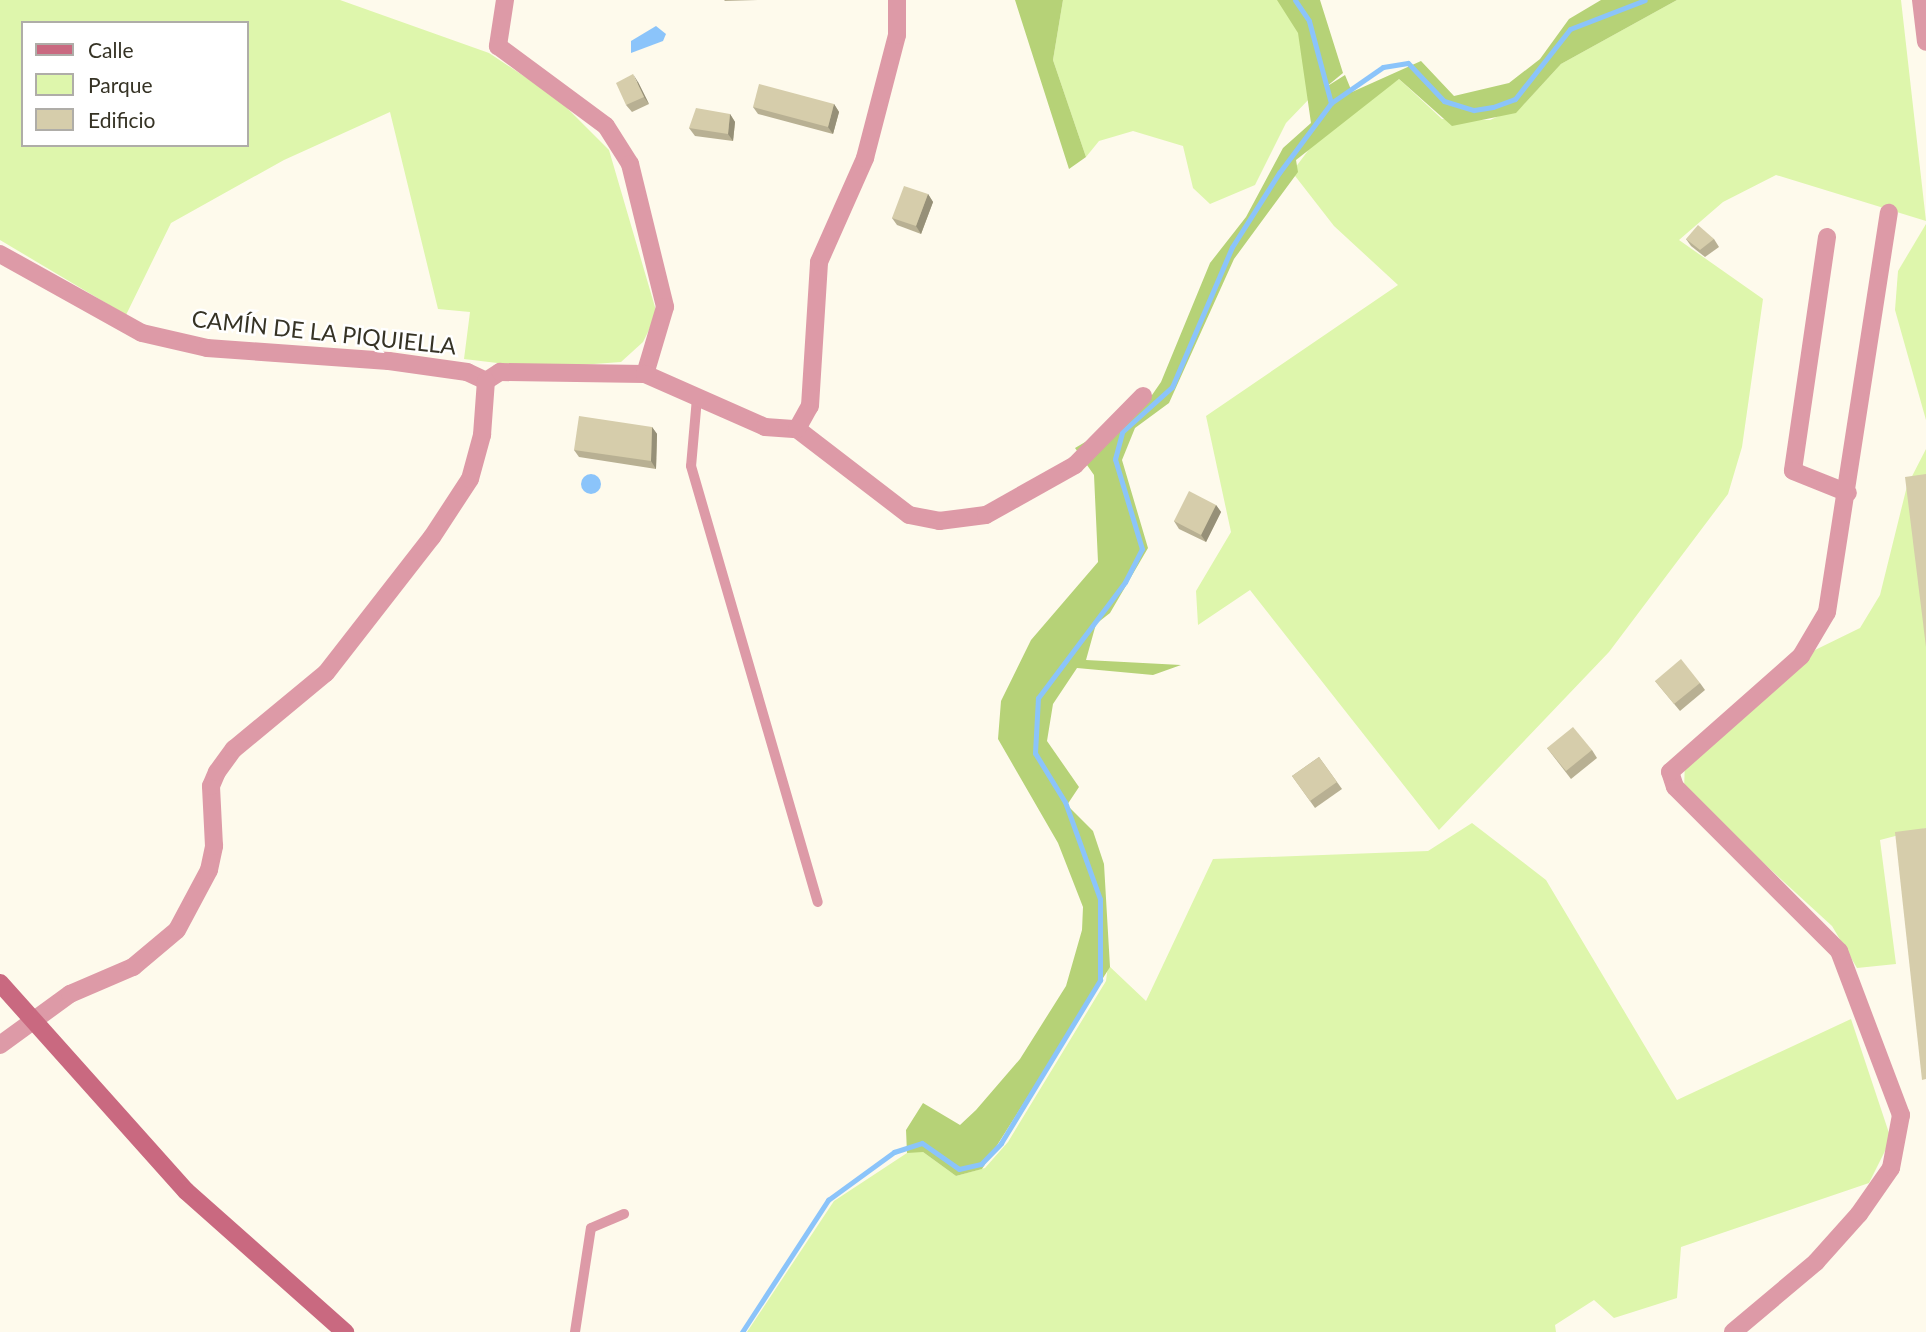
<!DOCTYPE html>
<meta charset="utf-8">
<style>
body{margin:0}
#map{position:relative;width:1926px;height:1332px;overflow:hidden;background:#fefaec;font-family:Lato,sans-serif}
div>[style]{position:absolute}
.green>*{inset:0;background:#def6ac}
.forest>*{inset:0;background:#b6d277}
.water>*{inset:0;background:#8bc4fa}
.round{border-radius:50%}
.stream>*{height:5px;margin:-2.5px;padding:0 2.5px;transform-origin:2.5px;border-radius:2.5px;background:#8bc4fa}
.lane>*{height:10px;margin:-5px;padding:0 5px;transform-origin:5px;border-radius:5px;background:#dd9aa7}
.street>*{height:18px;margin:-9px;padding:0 9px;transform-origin:9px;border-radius:9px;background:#dd9aa7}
.secondary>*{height:18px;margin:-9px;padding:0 9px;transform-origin:9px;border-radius:9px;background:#c96980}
.wall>*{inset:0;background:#b8b093}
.shaded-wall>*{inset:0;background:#969078}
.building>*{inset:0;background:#d6cdab}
span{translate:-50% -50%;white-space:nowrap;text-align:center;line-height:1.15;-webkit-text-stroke:5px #fff;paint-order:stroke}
.street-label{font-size:23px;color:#363325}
.legend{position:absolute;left:21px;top:21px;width:228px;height:126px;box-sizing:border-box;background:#fff;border:2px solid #afada8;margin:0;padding:9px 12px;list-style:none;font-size:21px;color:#363325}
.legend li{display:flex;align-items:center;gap:14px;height:35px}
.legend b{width:35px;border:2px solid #afada8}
</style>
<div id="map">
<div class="green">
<div style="clip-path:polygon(evenodd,0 0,340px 0,489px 53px,557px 98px,609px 150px,657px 314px,643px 342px,621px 362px,540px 368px,464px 359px,470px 312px,438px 309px,390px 112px,284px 160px,171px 223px,126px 315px,0 240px,0 0,23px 23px,247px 23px,247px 145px,23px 145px,23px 23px)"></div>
<div style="clip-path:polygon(1063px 0,1285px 0,1304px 31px,1311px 97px,1286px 123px,1255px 185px,1210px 204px,1193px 188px,1183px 146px,1133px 131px,1099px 141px,1086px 157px,1053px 60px)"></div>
<div style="clip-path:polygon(1677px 0,1901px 0,1926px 221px,1776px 175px,1723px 202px,1679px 240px,1763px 299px,1742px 447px,1728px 494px,1609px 652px,1439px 830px,1250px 590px,1198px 625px,1196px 591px,1231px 532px,1206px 416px,1398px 285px,1334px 226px,1292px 172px,1325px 128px,1399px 79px,1442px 119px,1490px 120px,1523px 105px,1561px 64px)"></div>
<div style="clip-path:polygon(1926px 224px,1926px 420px,1895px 310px,1898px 271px)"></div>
<div style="clip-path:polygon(1926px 449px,1926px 828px,1880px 840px,1896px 964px,1857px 968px,1832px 926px,1684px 790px,1685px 760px,1815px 650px,1860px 628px,1880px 595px,1907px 486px)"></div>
<div style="clip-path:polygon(1472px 823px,1546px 880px,1677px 1100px,1851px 1019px,1891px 1139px,1869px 1183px,1681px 1247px,1677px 1298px,1614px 1318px,1594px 1300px,1555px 1325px,1556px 1332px,747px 1332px,834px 1201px,910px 1151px,923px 1152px,956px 1176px,985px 1168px,1008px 1142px,1106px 981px,1108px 965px,1146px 1001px,1213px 859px,1428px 851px)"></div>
</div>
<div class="forest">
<div style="clip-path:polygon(1015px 0,1063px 0,1053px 60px,1086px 157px,1069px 169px)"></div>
<div style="clip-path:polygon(1277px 0,1320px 0,1343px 73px,1326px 87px,1345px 75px,1352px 92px,1421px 61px,1454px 96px,1509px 83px,1540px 59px,1569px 19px,1601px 0,1677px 0,1561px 64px,1516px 113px,1452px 126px,1399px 79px,1296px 160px,1298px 172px,1234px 259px,1169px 403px,1135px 428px,1122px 460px,1148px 548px,1110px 613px,1096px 624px,1086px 660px,1181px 665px,1153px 675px,1077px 668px,1053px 704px,1047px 741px,1079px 787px,1067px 805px,1093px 831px,1104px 864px,1110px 967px,982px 1169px,956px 1176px,923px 1152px,907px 1153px,906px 1130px,923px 1103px,960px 1125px,976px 1110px,1020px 1059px,1066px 986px,1082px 930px,1083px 907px,1058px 843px,998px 739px,1001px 701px,1031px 640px,1098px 562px,1094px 475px,1075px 448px,1143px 408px,1161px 382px,1210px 263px,1246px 217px,1283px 148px,1311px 123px,1298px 33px)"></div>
</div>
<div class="water">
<div style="clip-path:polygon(656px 26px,666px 34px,663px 41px,631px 53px,631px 41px)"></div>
<div class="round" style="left:581px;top:474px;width:20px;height:20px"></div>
</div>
<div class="stream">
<div style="left:1295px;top:0;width:25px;rotate:56deg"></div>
<div style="left:1309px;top:21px;width:85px;rotate:75deg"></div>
<div style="left:742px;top:1332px;width:158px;rotate:-56.9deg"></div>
<div style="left:828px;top:1200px;width:82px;rotate:-36deg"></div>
<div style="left:894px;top:1152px;width:29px;rotate:-18deg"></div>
<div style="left:922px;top:1143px;width:45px;rotate:35.1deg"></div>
<div style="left:959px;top:1169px;width:23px;rotate:-13deg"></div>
<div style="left:981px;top:1164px;width:29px;rotate:-46deg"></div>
<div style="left:1001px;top:1143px;width:191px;rotate:-58.7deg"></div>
<div style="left:1100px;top:980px;width:81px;rotate:-90deg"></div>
<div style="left:1100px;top:899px;width:103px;rotate:-109.8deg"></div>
<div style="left:1065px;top:802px;width:57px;rotate:-121.5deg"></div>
<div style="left:1035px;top:753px;width:55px;rotate:-86.9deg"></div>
<div style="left:1038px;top:698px;width:145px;rotate:-53.1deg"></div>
<div style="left:1125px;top:582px;width:37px;rotate:-63deg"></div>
<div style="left:1142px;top:549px;width:94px;rotate:-106.7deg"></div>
<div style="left:1115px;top:459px;width:28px;rotate:-75deg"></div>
<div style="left:1122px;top:432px;width:67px;rotate:-42deg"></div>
<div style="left:1172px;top:387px;width:152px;rotate:-66.8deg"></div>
<div style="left:1232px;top:247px;width:88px;rotate:-57.6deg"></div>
<div style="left:1279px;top:173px;width:87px;rotate:-53.4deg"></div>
<div style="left:1331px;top:103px;width:63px;rotate:-34.7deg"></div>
<div style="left:1383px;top:67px;width:25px;rotate:-9deg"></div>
<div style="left:1408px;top:63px;width:52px;rotate:46.5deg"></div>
<div style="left:1444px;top:101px;width:31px;rotate:17deg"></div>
<div style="left:1474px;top:110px;width:19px;rotate:-9deg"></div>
<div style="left:1493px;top:107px;width:23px;rotate:-20deg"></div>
<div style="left:1515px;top:99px;width:89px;rotate:-51.8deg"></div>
<div style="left:1570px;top:29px;width:80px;rotate:-21.1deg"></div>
</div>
<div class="lane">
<div style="left:697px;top:398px;width:68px;rotate:95deg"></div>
<div style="left:691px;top:466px;width:454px;rotate:73.8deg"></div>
<div style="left:575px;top:1332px;width:105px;rotate:-81.3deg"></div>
<div style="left:591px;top:1228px;width:36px;rotate:-23deg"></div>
</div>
<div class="street">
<div style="left:505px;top:0;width:47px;rotate:98.7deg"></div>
<div style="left:498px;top:46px;width:134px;rotate:36.5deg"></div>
<div style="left:606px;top:126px;width:45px;rotate:57.7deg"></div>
<div style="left:630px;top:164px;width:147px;rotate:76.2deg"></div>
<div style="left:665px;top:307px;width:70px;rotate:106.6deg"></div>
<div style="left:1921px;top:0;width:42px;rotate:83.2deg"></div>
<div style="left:1827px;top:237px;width:236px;rotate:98.3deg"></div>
<div style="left:1793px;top:471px;width:59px;rotate:21.8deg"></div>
<div style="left:0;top:254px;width:162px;rotate:29.1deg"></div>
<div style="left:142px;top:333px;width:67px;rotate:13deg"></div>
<div style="left:207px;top:348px;width:182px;rotate:4.1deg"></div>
<div style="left:389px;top:361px;width:79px;rotate:8deg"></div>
<div style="left:467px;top:372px;width:21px;rotate:25deg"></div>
<div style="left:486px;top:381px;width:17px;rotate:-33deg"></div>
<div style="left:500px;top:372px;width:145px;rotate:0.8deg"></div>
<div style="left:645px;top:374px;width:131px;rotate:23.8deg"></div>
<div style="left:765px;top:427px;width:32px;rotate:4deg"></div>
<div style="left:797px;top:429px;width:141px;rotate:37.5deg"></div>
<div style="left:909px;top:515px;width:31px;rotate:11deg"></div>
<div style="left:939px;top:521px;width:47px;rotate:-7.3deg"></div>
<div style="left:986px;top:515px;width:102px;rotate:-29.3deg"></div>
<div style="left:1075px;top:465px;width:97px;rotate:-45.4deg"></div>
<div style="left:797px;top:429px;width:26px;rotate:-61deg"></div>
<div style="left:810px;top:406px;width:144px;rotate:-86.4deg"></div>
<div style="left:819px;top:262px;width:114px;rotate:-66.1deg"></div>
<div style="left:865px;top:158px;width:127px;rotate:-75.4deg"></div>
<div style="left:897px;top:35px;width:35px;rotate:-90deg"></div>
<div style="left:0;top:1045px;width:87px;rotate:-36.1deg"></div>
<div style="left:70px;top:994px;width:69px;rotate:-23.2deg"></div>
<div style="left:133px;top:967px;width:57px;rotate:-40.1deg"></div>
<div style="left:177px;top:930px;width:68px;rotate:-61.9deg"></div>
<div style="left:209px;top:870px;width:25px;rotate:-78deg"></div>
<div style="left:214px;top:846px;width:60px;rotate:-92.9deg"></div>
<div style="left:211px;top:786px;width:15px;rotate:-67deg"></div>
<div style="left:217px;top:772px;width:29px;rotate:-54deg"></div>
<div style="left:234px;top:749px;width:119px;rotate:-39.6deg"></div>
<div style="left:326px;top:673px;width:172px;rotate:-52.1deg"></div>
<div style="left:432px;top:537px;width:69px;rotate:-56.8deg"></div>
<div style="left:470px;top:479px;width:46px;rotate:-74.7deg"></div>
<div style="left:482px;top:435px;width:54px;rotate:-85.8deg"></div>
<div style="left:1733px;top:1332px;width:109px;rotate:-40.1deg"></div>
<div style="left:1816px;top:1262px;width:64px;rotate:-48.1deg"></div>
<div style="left:1859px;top:1214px;width:56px;rotate:-55.2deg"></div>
<div style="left:1891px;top:1168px;width:54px;rotate:-79.3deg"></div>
<div style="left:1901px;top:1115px;width:175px;rotate:-110.7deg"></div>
<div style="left:1839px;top:951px;width:232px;rotate:-135deg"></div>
<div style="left:1675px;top:787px;width:16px;rotate:-108deg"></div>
<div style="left:1670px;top:772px;width:175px;rotate:-41.5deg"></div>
<div style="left:1801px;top:656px;width:51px;rotate:-59.4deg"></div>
<div style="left:1827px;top:612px;width:404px;rotate:-81.2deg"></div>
</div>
<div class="secondary">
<div style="left:0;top:983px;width:279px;rotate:48.2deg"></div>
<div style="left:186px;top:1191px;width:213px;rotate:41.6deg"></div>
</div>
<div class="wall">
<div style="clip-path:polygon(724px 0,758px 0,725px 1px)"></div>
<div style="clip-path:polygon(638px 82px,649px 104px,632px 112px,626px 105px)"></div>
<div style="clip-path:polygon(834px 104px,839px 112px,833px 134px,758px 114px,753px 107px)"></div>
<div style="clip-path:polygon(730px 114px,735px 122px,733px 141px,695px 136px,689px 128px)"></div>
<div style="clip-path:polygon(928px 194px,933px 202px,921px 234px,897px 225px,892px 218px)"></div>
<div style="clip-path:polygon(1686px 239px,1714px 239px,1719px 247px,1705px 257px,1691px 246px)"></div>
<div style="clip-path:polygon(652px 427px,657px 434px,656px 469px,579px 457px,574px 450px)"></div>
<div style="clip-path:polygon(1216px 505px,1221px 512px,1206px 542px,1179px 529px,1174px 521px)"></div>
<div style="clip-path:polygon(1655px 681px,1700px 683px,1705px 690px,1680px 711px)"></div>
<div style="clip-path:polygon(1547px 748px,1592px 750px,1597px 758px,1571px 779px)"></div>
<div style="clip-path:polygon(1319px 757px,1342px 789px,1315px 808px,1292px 776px)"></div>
</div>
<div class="shaded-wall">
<div style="clip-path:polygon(633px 74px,638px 82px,649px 104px,644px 97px)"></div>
<div style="clip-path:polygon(834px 104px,839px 112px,833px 134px,828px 127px)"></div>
<div style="clip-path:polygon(730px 114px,735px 122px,733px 141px,728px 134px)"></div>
<div style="clip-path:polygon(928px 194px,933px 202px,921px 234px,916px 226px)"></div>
<div style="clip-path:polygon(652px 427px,657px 434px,656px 469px,651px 461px)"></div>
<div style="clip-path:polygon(1216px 505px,1221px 512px,1206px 542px,1201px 535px)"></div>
</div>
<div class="building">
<div style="clip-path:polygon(633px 74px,644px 97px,626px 105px,616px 83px)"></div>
<div style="clip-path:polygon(759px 84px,834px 104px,828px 127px,753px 107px)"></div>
<div style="clip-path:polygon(696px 108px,730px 114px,728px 134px,689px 128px)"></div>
<div style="clip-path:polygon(904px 186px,928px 194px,916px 226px,892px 218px)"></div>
<div style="clip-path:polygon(1698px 225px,1714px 239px,1700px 250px,1686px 239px)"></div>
<div style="clip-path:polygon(579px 416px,652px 427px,651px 461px,574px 450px)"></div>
<div style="clip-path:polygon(1926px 474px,1926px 647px,1905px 477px)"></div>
<div style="clip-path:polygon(1189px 491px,1216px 505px,1201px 535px,1174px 521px)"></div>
<div style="clip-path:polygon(1681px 659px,1700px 683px,1674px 704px,1655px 681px)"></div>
<div style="clip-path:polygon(1573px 727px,1592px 750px,1566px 771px,1547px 748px)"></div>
<div style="clip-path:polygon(1319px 757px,1337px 782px,1310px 801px,1292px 776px)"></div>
<div style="clip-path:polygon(1926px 828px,1926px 1079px,1922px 1080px,1895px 832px)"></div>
</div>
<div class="street-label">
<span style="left:324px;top:332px;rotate:6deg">CAMÍN DE LA PIQUIELLA</span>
</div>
<ul class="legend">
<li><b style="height:9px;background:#c96980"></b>Calle</li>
<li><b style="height:19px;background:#def6ac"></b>Parque</li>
<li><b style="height:19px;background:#d6cdab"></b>Edificio</li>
</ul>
</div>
